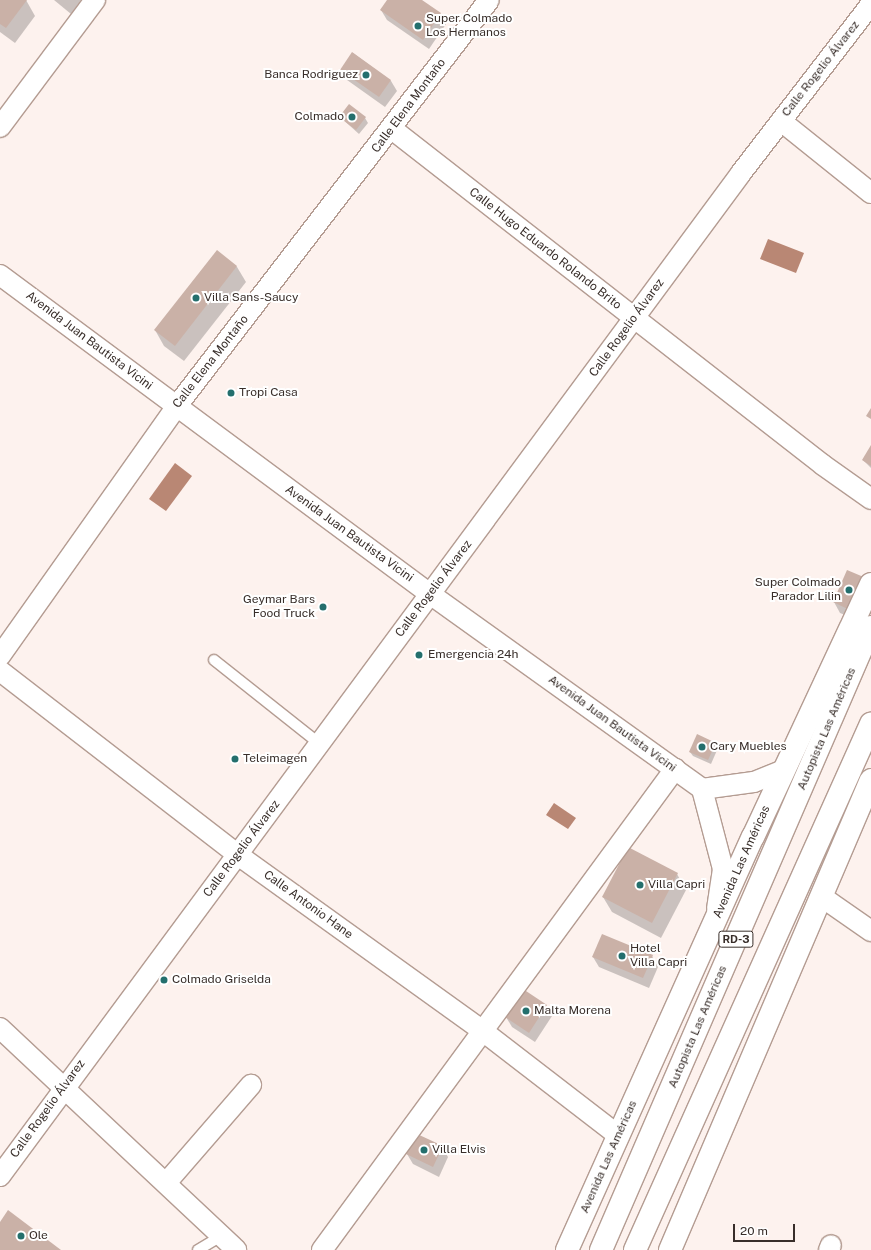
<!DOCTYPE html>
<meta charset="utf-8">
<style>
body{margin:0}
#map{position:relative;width:871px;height:1250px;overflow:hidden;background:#fdf2ee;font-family:"Public Sans",sans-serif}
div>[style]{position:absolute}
.water>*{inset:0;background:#b98774}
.shadow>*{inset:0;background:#0003}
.building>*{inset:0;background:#cab1a7}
.roads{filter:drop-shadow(1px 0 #b49c92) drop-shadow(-1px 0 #b49c92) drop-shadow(0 1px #b49c92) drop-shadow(0 -1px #b49c92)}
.lane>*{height:10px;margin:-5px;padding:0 5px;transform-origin:5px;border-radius:5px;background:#fff}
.street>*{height:20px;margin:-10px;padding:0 10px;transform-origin:10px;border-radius:10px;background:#fff}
.secondary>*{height:22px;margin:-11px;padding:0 11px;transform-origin:11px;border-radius:11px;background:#fff}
.highway>*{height:22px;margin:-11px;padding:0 11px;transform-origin:11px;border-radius:11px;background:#fff}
.dots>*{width:11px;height:11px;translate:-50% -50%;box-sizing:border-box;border:2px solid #fff;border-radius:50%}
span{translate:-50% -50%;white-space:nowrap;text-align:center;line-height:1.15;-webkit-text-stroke:4px #fff;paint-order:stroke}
.shield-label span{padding:1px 3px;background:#fff;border:1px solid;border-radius:3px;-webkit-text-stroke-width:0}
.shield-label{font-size:11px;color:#382e2a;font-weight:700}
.poi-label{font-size:12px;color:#382e2a}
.left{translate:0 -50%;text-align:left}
.right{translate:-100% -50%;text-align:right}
.street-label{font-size:12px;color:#382e2a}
.scale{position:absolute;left:733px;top:1224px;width:62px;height:18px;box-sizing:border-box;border:2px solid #382e2a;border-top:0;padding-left:5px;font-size:12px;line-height:14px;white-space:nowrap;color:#382e2a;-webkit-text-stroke:3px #fff;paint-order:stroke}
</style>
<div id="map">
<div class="water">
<div style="clip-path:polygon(768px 239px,804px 253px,796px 273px,760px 259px)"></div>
<div style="clip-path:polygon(175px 463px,192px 476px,166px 511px,149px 499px)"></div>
<div style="clip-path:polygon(554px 803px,576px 818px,568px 829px,546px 815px)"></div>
</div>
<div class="shadow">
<div style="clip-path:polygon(0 0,26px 0,35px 16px,15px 43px,0 32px)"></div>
<div style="clip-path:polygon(54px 0,81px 0,71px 14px)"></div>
<div style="clip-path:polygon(388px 0,421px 0,440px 14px,446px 24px,429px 49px,387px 20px,381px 10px)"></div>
<div style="clip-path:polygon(353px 53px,391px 81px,397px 91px,385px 107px,347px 80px,341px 70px)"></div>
<div style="clip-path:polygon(340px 117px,365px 118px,368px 123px,359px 134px)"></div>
<div style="clip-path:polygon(217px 251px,237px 267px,246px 282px,184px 361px,164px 346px,155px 330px)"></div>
<div style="clip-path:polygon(871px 448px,871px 468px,863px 460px)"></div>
<div style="clip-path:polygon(865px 579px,858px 620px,840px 613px,834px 602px)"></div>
<div style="clip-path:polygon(715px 743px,718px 748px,711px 764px,693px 756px,690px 752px)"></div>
<div style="clip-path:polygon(677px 874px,686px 890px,661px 938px,612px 912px,603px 897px)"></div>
<div style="clip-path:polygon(652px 956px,658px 967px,649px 988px,599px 967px,593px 957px)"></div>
<div style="clip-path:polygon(546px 1006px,552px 1016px,535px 1042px,512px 1027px,506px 1017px)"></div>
<div style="clip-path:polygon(442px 1147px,448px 1157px,439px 1177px,413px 1164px,407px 1154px)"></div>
</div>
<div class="building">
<div style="clip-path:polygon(0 0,27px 0,6px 28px,0 24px)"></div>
<div style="clip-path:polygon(387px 0,422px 0,441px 13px,423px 40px,380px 10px)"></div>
<div style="clip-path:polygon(352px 52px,391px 80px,379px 97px,340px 70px)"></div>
<div style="clip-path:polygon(349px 104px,366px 117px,356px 130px,339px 117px)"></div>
<div style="clip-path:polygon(217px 250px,237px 266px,175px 346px,154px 330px)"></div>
<div style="clip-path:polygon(871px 408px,871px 419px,866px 416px)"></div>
<div style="clip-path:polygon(871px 445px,871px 466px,862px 460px)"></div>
<div style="clip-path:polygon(847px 570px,866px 578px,852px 611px,833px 602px)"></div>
<div style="clip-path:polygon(697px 734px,716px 743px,708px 760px,689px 752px)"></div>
<div style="clip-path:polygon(628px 847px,678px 873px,652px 923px,602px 897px)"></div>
<div style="clip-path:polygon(602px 934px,653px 955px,643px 978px,592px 957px)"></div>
<div style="clip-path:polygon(523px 989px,547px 1005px,529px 1033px,505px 1017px)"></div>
<div style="clip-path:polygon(415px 1133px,443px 1146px,433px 1167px,406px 1154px)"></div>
<div style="clip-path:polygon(8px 1210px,61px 1250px,0 1250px,0 1222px)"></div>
</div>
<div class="roads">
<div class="lane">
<div style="left:214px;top:660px;width:135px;rotate:38.4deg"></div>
<div style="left:198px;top:1250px;width:27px;rotate:-31deg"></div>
</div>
<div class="street">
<div style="left:781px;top:121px;width:115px;rotate:38.7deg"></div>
<div style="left:0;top:127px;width:159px;rotate:-53.2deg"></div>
<div style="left:392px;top:129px;width:546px;rotate:37.94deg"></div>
<div style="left:823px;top:465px;width:59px;rotate:35.3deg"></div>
<div style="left:0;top:275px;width:535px;rotate:36.57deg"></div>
<div style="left:430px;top:594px;width:335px;rotate:35.6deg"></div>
<div style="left:0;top:656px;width:305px;rotate:-54.7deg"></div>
<div style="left:176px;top:407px;width:513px;rotate:-52.44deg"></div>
<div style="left:0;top:671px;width:301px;rotate:37.7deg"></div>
<div style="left:238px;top:855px;width:303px;rotate:35.7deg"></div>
<div style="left:484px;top:1032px;width:170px;rotate:37.6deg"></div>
<div style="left:702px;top:789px;width:83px;rotate:75.3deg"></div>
<div style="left:723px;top:869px;width:40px;rotate:98.5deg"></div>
<div style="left:702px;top:789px;width:52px;rotate:-7.7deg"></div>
<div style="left:754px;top:782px;width:32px;rotate:-22deg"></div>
<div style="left:822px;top:897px;width:60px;rotate:34.8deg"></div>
<div style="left:0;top:1028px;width:324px;rotate:43.2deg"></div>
<div style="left:0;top:1176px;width:1247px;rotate:-53.54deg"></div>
<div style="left:741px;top:173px;width:213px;rotate:-52.4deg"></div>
<div style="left:166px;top:1183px;width:130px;rotate:-49.1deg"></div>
<div style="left:322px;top:1250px;width:597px;rotate:-53.73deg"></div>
<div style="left:829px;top:1250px;width:5px;rotate:-68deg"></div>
</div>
<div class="secondary">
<div style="left:567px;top:1250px;width:453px;rotate:-65.8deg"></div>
<div style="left:753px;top:837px;width:279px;rotate:-65deg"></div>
<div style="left:670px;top:1250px;width:511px;rotate:-66.85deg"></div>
</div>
<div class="highway">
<div style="left:601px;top:1250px;width:679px;rotate:-66.57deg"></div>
<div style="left:635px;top:1250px;width:577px;rotate:-65.84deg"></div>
</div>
</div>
<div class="dots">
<div style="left:418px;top:26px;background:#246f6d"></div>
<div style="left:366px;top:75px;background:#246f6d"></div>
<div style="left:352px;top:117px;background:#246f6d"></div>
<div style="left:196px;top:298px;background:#246f6d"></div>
<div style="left:231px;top:393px;background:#246f6d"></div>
<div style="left:849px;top:590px;background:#246f6d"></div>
<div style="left:323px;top:607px;background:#246f6d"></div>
<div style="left:419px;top:655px;background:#246f6d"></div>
<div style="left:702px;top:747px;background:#246f6d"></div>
<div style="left:235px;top:759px;background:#246f6d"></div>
<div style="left:640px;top:885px;background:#246f6d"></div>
<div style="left:622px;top:956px;background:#246f6d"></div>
<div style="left:164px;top:980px;background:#246f6d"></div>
<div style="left:526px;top:1011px;background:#246f6d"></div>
<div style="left:424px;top:1150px;background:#246f6d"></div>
<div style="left:21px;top:1236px;background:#246f6d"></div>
</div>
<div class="shield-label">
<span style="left:736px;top:939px">RD-3</span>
</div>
<div class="poi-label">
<span class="left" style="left:426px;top:26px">Super Colmado<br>Los Hermanos</span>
<span class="right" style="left:358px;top:75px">Banca Rodriguez</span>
<span class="right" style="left:344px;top:117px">Colmado</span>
<span class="left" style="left:204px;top:298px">Villa Sans-Saucy</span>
<span class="left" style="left:239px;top:393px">Tropi Casa</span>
<span class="right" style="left:841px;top:590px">Super Colmado<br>Parador Lilin</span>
<span class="right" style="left:315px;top:607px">Geymar Bars<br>Food Truck</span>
<span class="left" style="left:428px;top:655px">Emergencia 24h</span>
<span class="left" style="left:710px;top:747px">Cary Muebles</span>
<span class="left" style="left:243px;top:759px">Teleimagen</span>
<span class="left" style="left:648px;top:885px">Villa Capri</span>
<span class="left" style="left:630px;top:956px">Hotel<br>Villa Capri</span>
<span class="left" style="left:172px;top:980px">Colmado Griselda</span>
<span class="left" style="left:534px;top:1011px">Malta Morena</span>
<span class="left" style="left:432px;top:1150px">Villa Elvis</span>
<span class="left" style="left:29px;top:1236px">Ole</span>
</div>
<div class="street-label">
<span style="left:821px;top:69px;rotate:-52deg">Calle Rogelio Álvarez</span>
<span style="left:409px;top:106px;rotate:-53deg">Calle Elena Montaño</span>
<span style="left:545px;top:249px;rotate:38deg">Calle Hugo Eduardo Rolando Brito</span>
<span style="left:627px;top:328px;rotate:-54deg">Calle Rogelio Álvarez</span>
<span style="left:89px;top:341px;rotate:37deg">Avenida Juan Bautista Vicini</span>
<span style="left:211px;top:362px;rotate:-52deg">Calle Elena Montaño</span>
<span style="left:349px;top:534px;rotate:36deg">Avenida Juan Bautista Vicini</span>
<span style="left:434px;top:589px;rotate:-53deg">Calle Rogelio Álvarez</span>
<span style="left:612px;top:724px;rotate:36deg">Avenida Juan Bautista Vicini</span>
<span style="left:827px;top:729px;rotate:-67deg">Autopista Las Américas</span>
<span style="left:242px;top:849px;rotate:-53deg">Calle Rogelio Álvarez</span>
<span style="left:742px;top:862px;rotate:-66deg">Avenida Las Américas</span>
<span style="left:308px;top:905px;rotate:36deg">Calle Antonio Hane</span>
<span style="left:698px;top:1027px;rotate:-67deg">Autopista Las Américas</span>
<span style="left:48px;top:1109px;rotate:-54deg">Calle Rogelio Álvarez</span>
<span style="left:609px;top:1157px;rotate:-66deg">Avenida Las Américas</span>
</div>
<div class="scale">20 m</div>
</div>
